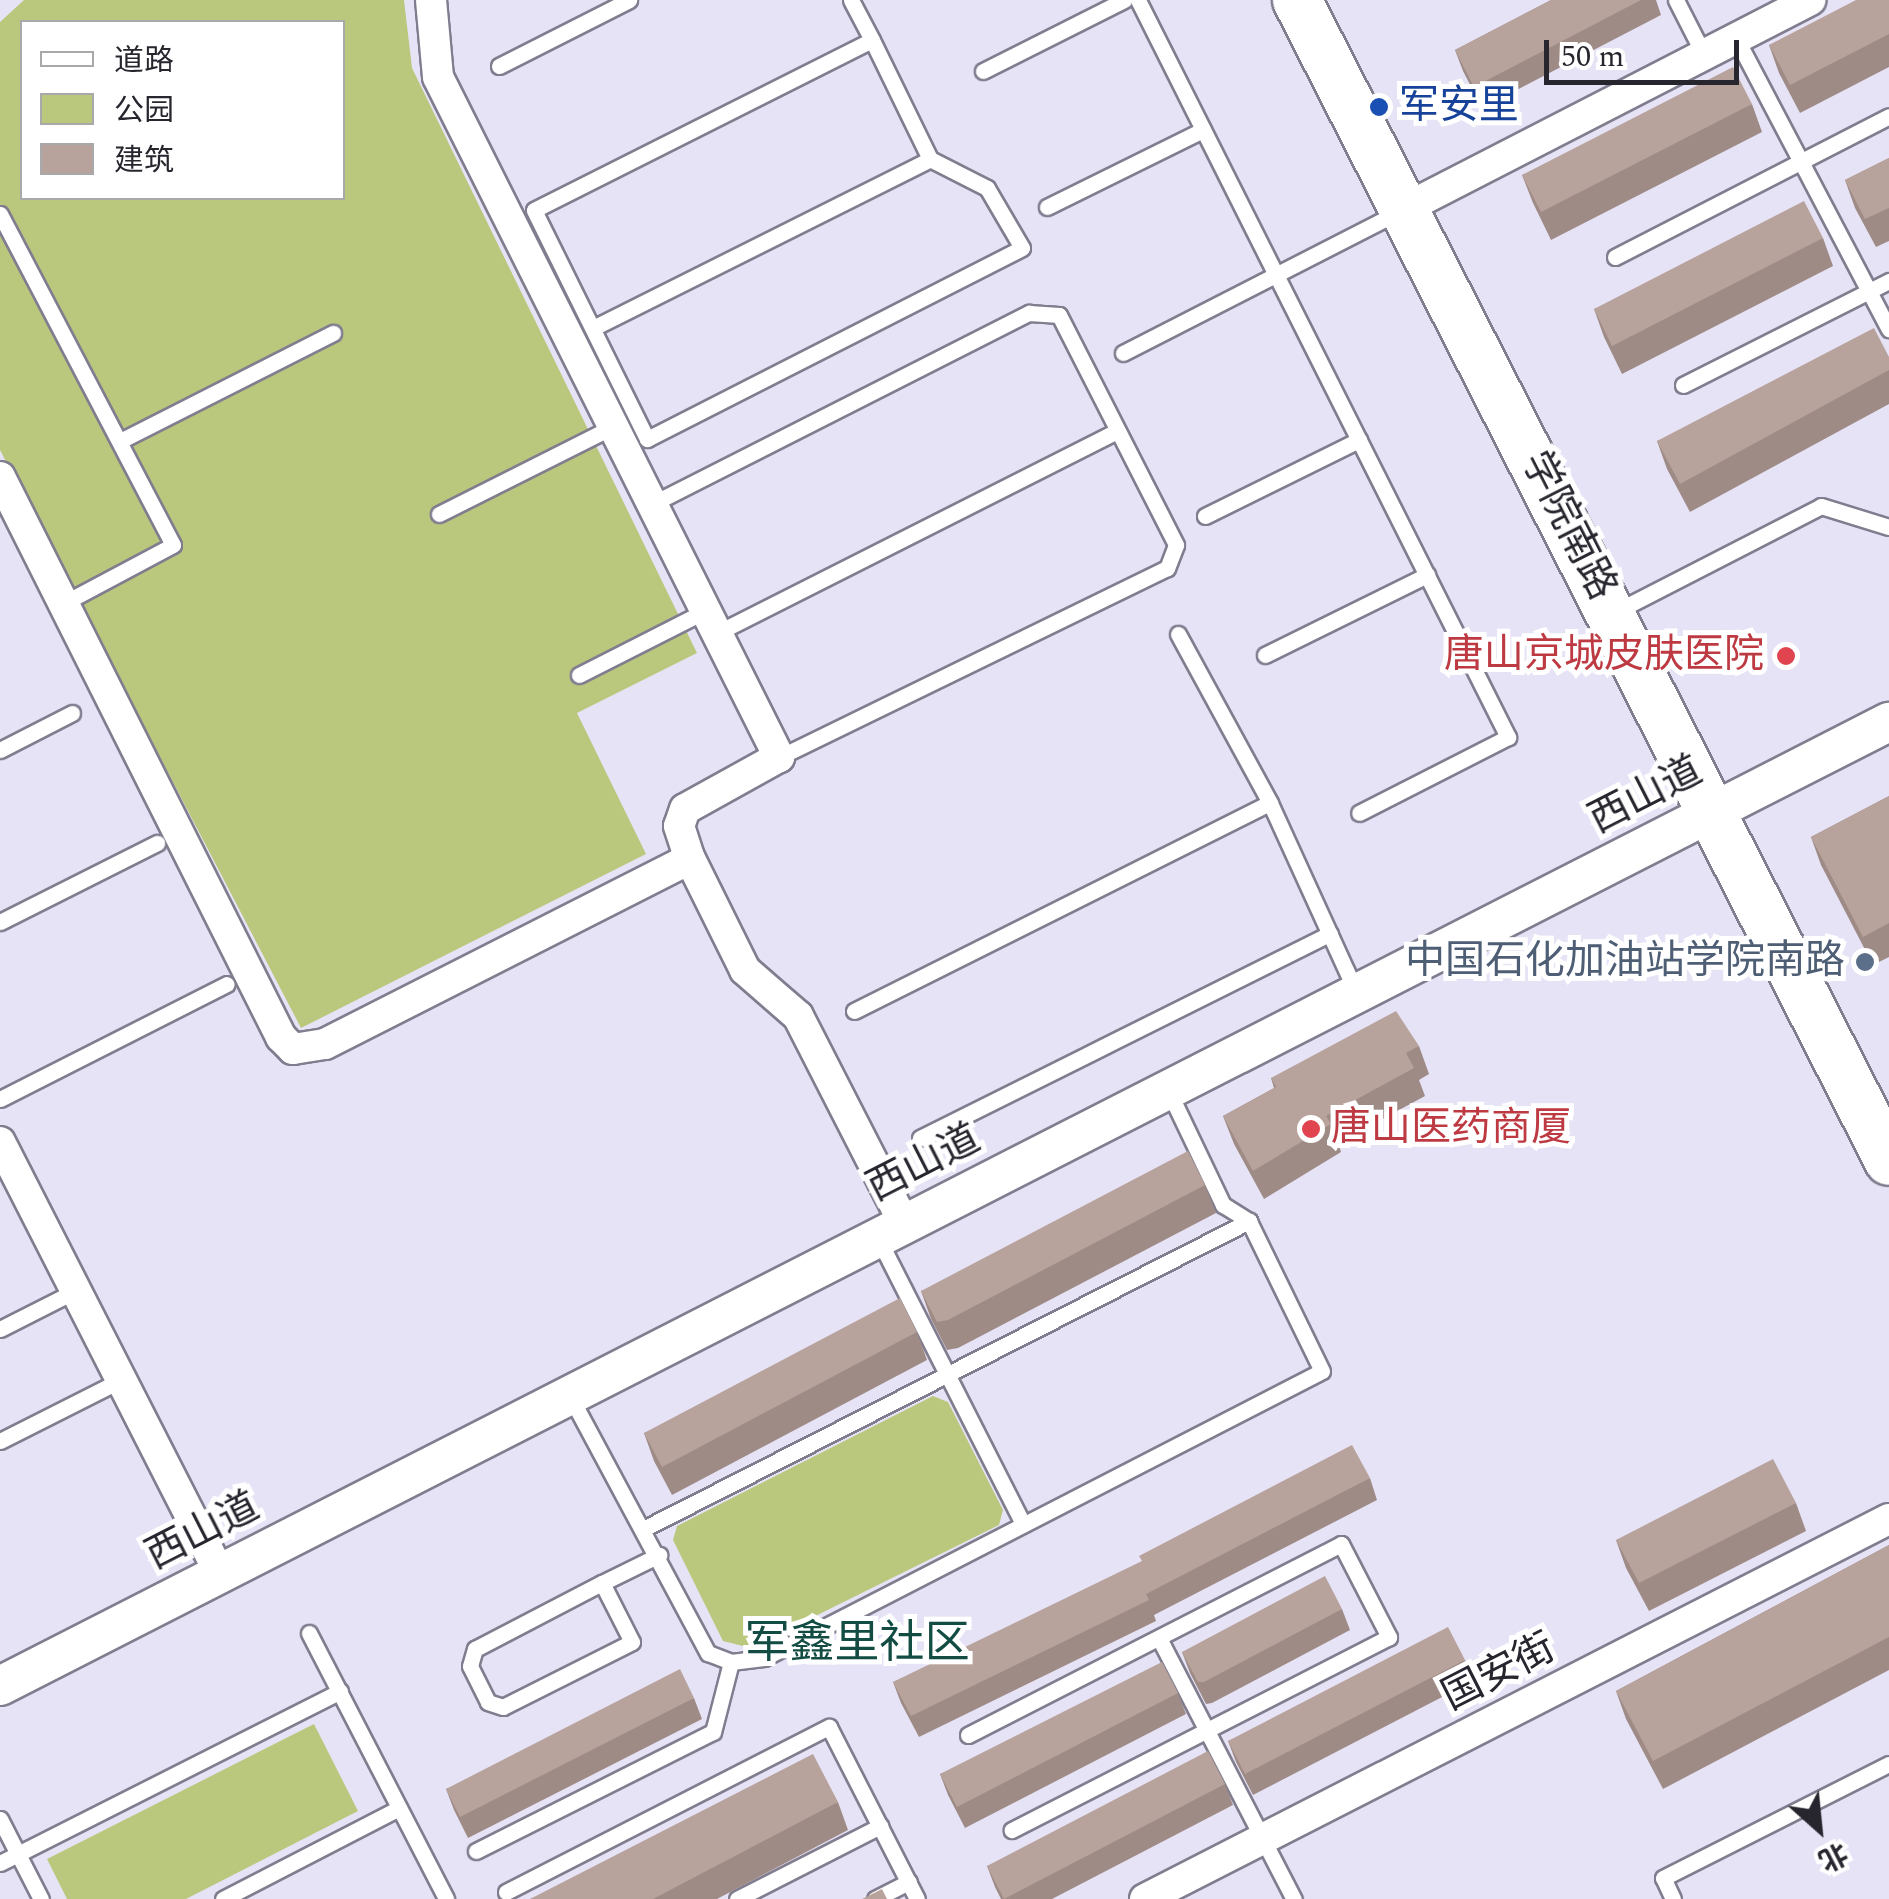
<!DOCTYPE html>
<meta charset="utf-8">
<style>
body{margin:0}
#map{position:relative;width:1889px;height:1899px;overflow:hidden;background:#e7e3f7;font-family:Spectral,"Noto Sans SC",serif}
div>[style]{position:absolute}
.green>*{inset:0;background:#bac87d}
.roads{filter:drop-shadow(2px 0 #817d8f) drop-shadow(-2px 0 #817d8f) drop-shadow(0 2px #817d8f) drop-shadow(0 -2px #817d8f)}
.service>*{height:15px;margin:-7.5px;padding:0 7.5px;transform-origin:7.5px;border-radius:7.5px;background:#fff}
.minor>*{height:30px;margin:-15px;padding:0 15px;transform-origin:15px;border-radius:15px;background:#fff}
.tertiary>*{height:38px;margin:-19px;padding:0 19px;transform-origin:19px;border-radius:19px;background:#fff}
.primary>*{height:48px;margin:-24px;padding:0 24px;transform-origin:24px;border-radius:24px;background:#fff}
.wall>*{inset:0;background:#9e8b86}
.building>*{inset:0;background:#b8a29c}
.dots>*{width:28px;height:28px;translate:-50% -50%;box-sizing:border-box;border:5px solid #fff;border-radius:50%}
span{translate:-50% -50%;white-space:nowrap;text-align:center;line-height:1.15;-webkit-text-stroke:10px #fff;paint-order:stroke}
.transit-label{font-size:40px;color:#164399}
.left{translate:0 -50%;text-align:left}
.street-label{font-size:40px;color:#27252d}
.health-label{font-size:40px;color:#be3a42}
.right{translate:-100% -50%;text-align:right}
.service-label{font-size:40px;color:#4e5e75}
.quarter-label{font-size:45px;color:#124c43}
.legend{position:absolute;left:20px;top:20px;width:325px;height:180px;box-sizing:border-box;background:#fff;border:2px solid #a9a8ab;margin:0;padding:12px 18px;list-style:none;font-size:30px;color:#27252d}
.legend li{display:flex;align-items:center;gap:20px;height:50px}
.legend b{width:50px;border:2px solid #a9a8ab}
.north{position:absolute;left:1769px;top:1779px;width:100px;height:100px;-webkit-text-stroke:8px #fff;paint-order:stroke;rotate:153deg;font-size:28px;font-weight:700;line-height:40px;text-align:center;color:#27252d}
.north::after{content:'';display:block;margin:auto;width:35px;height:45px;background:#27252d;clip-path:polygon(50% 0,100% 100%,50% 72%,0 100%)}
.scale{position:absolute;left:1544px;top:40px;width:195px;height:45px;box-sizing:border-box;border:5px solid #27252d;border-top:0;padding-left:12px;font-size:30px;line-height:35px;white-space:nowrap;color:#27252d;-webkit-text-stroke:8px #fff;paint-order:stroke}
</style>
<div id="map">
<div class="green">
<div style="clip-path:polygon(evenodd,24px 0,404px 0,412px 68px,697px 653px,577px 713px,646px 854px,301px 1028px,0 450px,0 22px,24px 0,22px 22px,342px 22px,342px 198px,22px 198px,22px 22px)"></div>
<div style="clip-path:polygon(933px 1396px,948px 1402px,1003px 1510px,999px 1525px,751px 1648px,723px 1641px,673px 1540px,677px 1526px)"></div>
<div style="clip-path:polygon(314px 1724px,358px 1811px,186px 1899px,67px 1899px,47px 1859px)"></div>
</div>
<div class="roads">
<div class="service">
<div style="left:851px;top:0;width:45px;rotate:62.3deg"></div>
<div style="left:872px;top:40px;width:132px;rotate:64deg"></div>
<div style="left:930px;top:159px;width:64px;rotate:27deg"></div>
<div style="left:987px;top:188px;width:69px;rotate:59.7deg"></div>
<div style="left:1022px;top:248px;width:421px;rotate:153deg"></div>
<div style="left:647px;top:439px;width:255px;rotate:-116.3deg"></div>
<div style="left:534px;top:210px;width:378px;rotate:-26.7deg"></div>
<div style="left:1138px;top:0;width:825px;rotate:63.34deg"></div>
<div style="left:1508px;top:737px;width:167px;rotate:153deg"></div>
<div style="left:1676px;top:0;width:62px;rotate:63deg"></div>
<div style="left:1736px;top:38px;width:329px;rotate:62.3deg"></div>
<div style="left:499px;top:66px;width:146px;rotate:-26.9deg"></div>
<div style="left:983px;top:71px;width:158px;rotate:-26.7deg"></div>
<div style="left:1047px;top:207px;width:174px;rotate:-26.3deg"></div>
<div style="left:0;top:214px;width:373px;rotate:62.4deg"></div>
<div style="left:173px;top:545px;width:121px;rotate:152deg"></div>
<div style="left:1615px;top:257px;width:308px;rotate:-27.2deg"></div>
<div style="left:593px;top:328px;width:377px;rotate:-26.6deg"></div>
<div style="left:1123px;top:353px;width:311px;rotate:-27.1deg"></div>
<div style="left:1683px;top:385px;width:231px;rotate:-26.8deg"></div>
<div style="left:120px;top:441px;width:239px;rotate:-26.9deg"></div>
<div style="left:652px;top:504px;width:423px;rotate:-26.9deg"></div>
<div style="left:1029px;top:313px;width:30px;rotate:4deg"></div>
<div style="left:1059px;top:315px;width:258px;rotate:63deg"></div>
<div style="left:1176px;top:545px;width:25px;rotate:111deg"></div>
<div style="left:1167px;top:568px;width:432px;rotate:154deg"></div>
<div style="left:439px;top:514px;width:194px;rotate:-26.7deg"></div>
<div style="left:1205px;top:516px;width:172px;rotate:-26.3deg"></div>
<div style="left:1617px;top:611px;width:229px;rotate:-27.2deg"></div>
<div style="left:1821px;top:506px;width:71px;rotate:17.2deg"></div>
<div style="left:717px;top:633px;width:448px;rotate:-26.8deg"></div>
<div style="left:1178px;top:634px;width:192px;rotate:61.4deg"></div>
<div style="left:1270px;top:803px;width:210px;rotate:65.5deg"></div>
<div style="left:1265px;top:655px;width:181px;rotate:-26.3deg"></div>
<div style="left:579px;top:675px;width:141px;rotate:-26.9deg"></div>
<div style="left:0;top:750px;width:81px;rotate:-27.2deg"></div>
<div style="left:0;top:922px;width:176px;rotate:-26.7deg"></div>
<div style="left:854px;top:1011px;width:465px;rotate:-26.6deg"></div>
<div style="left:0;top:1099px;width:254px;rotate:-26.9deg"></div>
<div style="left:920px;top:1138px;width:458px;rotate:-26.5deg"></div>
<div style="left:878px;top:1238px;width:321px;rotate:63.1deg"></div>
<div style="left:0;top:1329px;width:86px;rotate:-26.9deg"></div>
<div style="left:570px;top:1396px;width:292px;rotate:61.8deg"></div>
<div style="left:708px;top:1653px;width:25px;rotate:21deg"></div>
<div style="left:731px;top:1662px;width:33px;rotate:-7deg"></div>
<div style="left:764px;top:1658px;width:627px;rotate:-27.22deg"></div>
<div style="left:1322px;top:1371px;width:167px;rotate:-116deg"></div>
<div style="left:1249px;top:1221px;width:31px;rotate:-148deg"></div>
<div style="left:1223px;top:1205px;width:125px;rotate:-115.5deg"></div>
<div style="left:0;top:1441px;width:136px;rotate:-26.8deg"></div>
<div style="left:645px;top:1528px;width:678px;rotate:-26.94deg"></div>
<div style="left:602px;top:1583px;width:66px;rotate:63deg"></div>
<div style="left:632px;top:1642px;width:144px;rotate:153.3deg"></div>
<div style="left:503px;top:1707px;width:16px;rotate:-162deg"></div>
<div style="left:488px;top:1702px;width:40px;rotate:-116.6deg"></div>
<div style="left:470px;top:1666px;width:18px;rotate:-74deg"></div>
<div style="left:475px;top:1649px;width:143px;rotate:-27.5deg"></div>
<div style="left:602px;top:1583px;width:64px;rotate:-26.2deg"></div>
<div style="left:309px;top:1633px;width:299px;rotate:62.7deg"></div>
<div style="left:1159px;top:1638px;width:294px;rotate:62.7deg"></div>
<div style="left:968px;top:1735px;width:419px;rotate:-27.1deg"></div>
<div style="left:1341px;top:1544px;width:105px;rotate:62.7deg"></div>
<div style="left:1389px;top:1637px;width:424px;rotate:152.9deg"></div>
<div style="left:0;top:1819px;width:90px;rotate:62.9deg"></div>
<div style="left:476px;top:1851px;width:265px;rotate:-26.7deg"></div>
<div style="left:713px;top:1732px;width:72px;rotate:-75.6deg"></div>
<div style="left:0;top:1863px;width:381px;rotate:-26.8deg"></div>
<div style="left:506px;top:1892px;width:363px;rotate:-27.1deg"></div>
<div style="left:829px;top:1727px;width:193px;rotate:62.9deg"></div>
<div style="left:223px;top:1899px;width:198px;rotate:-27.3deg"></div>
<div style="left:737px;top:1899px;width:161px;rotate:-27deg"></div>
<div style="left:875px;top:1899px;width:38px;rotate:-27deg"></div>
<div style="left:1673px;top:1899px;width:23px;rotate:-115deg"></div>
<div style="left:1663px;top:1878px;width:253px;rotate:-26.8deg"></div>
</div>
<div class="minor">
<div style="left:431px;top:0;width:77px;rotate:84.8deg"></div>
<div style="left:438px;top:77px;width:761px;rotate:63.37deg"></div>
<div style="left:779px;top:757px;width:107px;rotate:151deg"></div>
<div style="left:685px;top:809px;width:18px;rotate:109deg"></div>
<div style="left:679px;top:826px;width:35px;rotate:72deg"></div>
<div style="left:1404px;top:209px;width:457px;rotate:-27.2deg"></div>
<div style="left:0;top:477px;width:627px;rotate:63.35deg"></div>
<div style="left:281px;top:1037px;width:17px;rotate:45deg"></div>
<div style="left:293px;top:1049px;width:32px;rotate:-9deg"></div>
<div style="left:325px;top:1044px;width:409px;rotate:-26.9deg"></div>
<div style="left:690px;top:859px;width:124px;rotate:63.6deg"></div>
<div style="left:745px;top:970px;width:70px;rotate:41deg"></div>
<div style="left:798px;top:1016px;width:235px;rotate:62.9deg"></div>
<div style="left:0;top:1142px;width:485px;rotate:63deg"></div>
<div style="left:1145px;top:1899px;width:835px;rotate:-27.06deg"></div>
</div>
<div class="tertiary">
<div style="left:0;top:1686px;width:2121px;rotate:-27.04deg"></div>
</div>
<div class="primary">
<div style="left:1297px;top:0;width:1303px;rotate:62.98deg"></div>
</div>
</div>
<div class="wall">
<div style="clip-path:polygon(1551px 0,1656px 0,1661px 15px,1482px 108px,1463px 71px,1455px 50px)"></div>
<div style="clip-path:polygon(1889px 0,1889px 67px,1800px 113px,1779px 73px,1769px 45px)"></div>
<div style="clip-path:polygon(1752px 104px,1762px 132px,1551px 240px,1533px 203px,1522px 175px)"></div>
<div style="clip-path:polygon(1889px 158px,1889px 241px,1876px 247px,1855px 208px,1845px 180px)"></div>
<div style="clip-path:polygon(1823px 238px,1833px 266px,1622px 374px,1604px 337px,1594px 309px)"></div>
<div style="clip-path:polygon(1889px 357px,1889px 404px,1690px 512px,1667px 469px,1657px 441px)"></div>
<div style="clip-path:polygon(1889px 796px,1889px 957px,1873px 965px,1821px 865px,1811px 837px)"></div>
<div style="clip-path:polygon(1419px 1046px,1429px 1074px,1419px 1080px,1425px 1096px,1338px 1143px,1341px 1152px,1264px 1199px,1234px 1144px,1223px 1116px,1274px 1088px,1271px 1078px)"></div>
<div style="clip-path:polygon(1205px 1185px,1216px 1213px,958px 1348px,947px 1350px,931px 1319px,921px 1291px)"></div>
<div style="clip-path:polygon(917px 1332px,927px 1360px,672px 1495px,654px 1461px,644px 1433px)"></div>
<div style="clip-path:polygon(1370px 1478px,1377px 1500px,1154px 1615px,1156px 1621px,919px 1737px,901px 1703px,893px 1682px)"></div>
<div style="clip-path:polygon(1796px 1503px,1806px 1531px,1649px 1611px,1626px 1568px,1616px 1540px)"></div>
<div style="clip-path:polygon(1889px 1545px,1889px 1670px,1663px 1789px,1626px 1719px,1616px 1691px)"></div>
<div style="clip-path:polygon(1342px 1609px,1350px 1630px,1212px 1703px,1206px 1704px,1190px 1673px,1182px 1652px)"></div>
<div style="clip-path:polygon(1465px 1660px,1473px 1681px,1253px 1795px,1236px 1762px,1228px 1741px)"></div>
<div style="clip-path:polygon(1178px 1693px,1186px 1714px,965px 1828px,948px 1795px,940px 1774px)"></div>
<div style="clip-path:polygon(694px 1698px,702px 1719px,468px 1838px,454px 1810px,446px 1789px)"></div>
<div style="clip-path:polygon(1225px 1784px,1233px 1805px,1052px 1899px,1001px 1899px,995px 1887px,987px 1866px)"></div>
<div style="clip-path:polygon(838px 1802px,848px 1830px,717px 1899px,530px 1899px)"></div>
</div>
<div class="building">
<div style="clip-path:polygon(1551px 0,1641px 0,1474px 87px,1455px 50px)"></div>
<div style="clip-path:polygon(1856px 0,1889px 0,1889px 34px,1790px 85px,1769px 45px)"></div>
<div style="clip-path:polygon(1733px 67px,1752px 104px,1541px 212px,1522px 175px)"></div>
<div style="clip-path:polygon(1889px 158px,1889px 208px,1865px 219px,1845px 180px)"></div>
<div style="clip-path:polygon(1804px 201px,1823px 238px,1612px 346px,1594px 309px)"></div>
<div style="clip-path:polygon(1874px 328px,1889px 357px,1889px 370px,1680px 484px,1657px 441px)"></div>
<div style="clip-path:polygon(1889px 796px,1889px 923px,1863px 937px,1811px 837px)"></div>
<div style="clip-path:polygon(1396px 1011px,1419px 1046px,1406px 1053px,1414px 1068px,1326px 1116px,1331px 1124px,1253px 1171px,1223px 1116px,1276px 1087px,1271px 1078px)"></div>
<div style="clip-path:polygon(1188px 1151px,1205px 1185px,948px 1320px,937px 1322px,921px 1291px)"></div>
<div style="clip-path:polygon(900px 1298px,917px 1332px,662px 1467px,644px 1433px)"></div>
<div style="clip-path:polygon(1352px 1445px,1370px 1478px,1146px 1594px,1149px 1600px,911px 1716px,893px 1682px,1142px 1561px,1139px 1556px)"></div>
<div style="clip-path:polygon(1773px 1459px,1796px 1503px,1639px 1583px,1616px 1540px)"></div>
<div style="clip-path:polygon(1889px 1545px,1889px 1637px,1653px 1761px,1616px 1691px)"></div>
<div style="clip-path:polygon(1325px 1576px,1342px 1609px,1204px 1682px,1198px 1682px,1182px 1652px)"></div>
<div style="clip-path:polygon(1448px 1627px,1465px 1660px,1245px 1774px,1228px 1741px)"></div>
<div style="clip-path:polygon(1162px 1662px,1178px 1693px,957px 1807px,940px 1774px)"></div>
<div style="clip-path:polygon(680px 1669px,694px 1698px,460px 1817px,446px 1789px)"></div>
<div style="clip-path:polygon(1208px 1751px,1225px 1784px,1004px 1899px,987px 1866px)"></div>
<div style="clip-path:polygon(813px 1754px,838px 1802px,653px 1899px,530px 1899px)"></div>
<div style="clip-path:polygon(882px 1889px,887px 1899px,862px 1899px)"></div>
</div>
<div class="dots">
<div style="left:1379px;top:107px;background:#1a4fb4"></div>
<div style="left:1786px;top:656px;background:#e0444e"></div>
<div style="left:1865px;top:962px;background:#5c6f8a"></div>
<div style="left:1311px;top:1129px;background:#e0444e"></div>
</div>
<div class="transit-label">
<span class="left" style="left:1399px;top:107px">军安里</span>
</div>
<div class="street-label">
<span style="left:1568px;top:526px;rotate:63deg">学院南路</span>
<span style="left:1646px;top:796px;rotate:-27deg">西山道</span>
<span style="left:924px;top:1164px;rotate:-27deg">西山道</span>
<span style="left:203px;top:1532px;rotate:-27deg">西山道</span>
<span style="left:1499px;top:1673px;rotate:-27deg">国安街</span>
</div>
<div class="health-label">
<span class="right" style="left:1764px;top:656px">唐山京城皮肤医院</span>
<span class="left" style="left:1331px;top:1129px">唐山医药商厦</span>
</div>
<div class="service-label">
<span class="right" style="left:1845px;top:962px">中国石化加油站学院南路</span>
</div>
<div class="quarter-label">
<span style="left:857px;top:1644px">军鑫里社区</span>
</div>
<ul class="legend">
<li><b style="height:12px;background:#fff"></b>道路</li>
<li><b style="height:28px;background:#bac87d"></b>公园</li>
<li><b style="height:28px;background:#b8a29c"></b>建筑</li>
</ul>
<div class="north">北</div>
<div class="scale">50 m</div>
</div>
